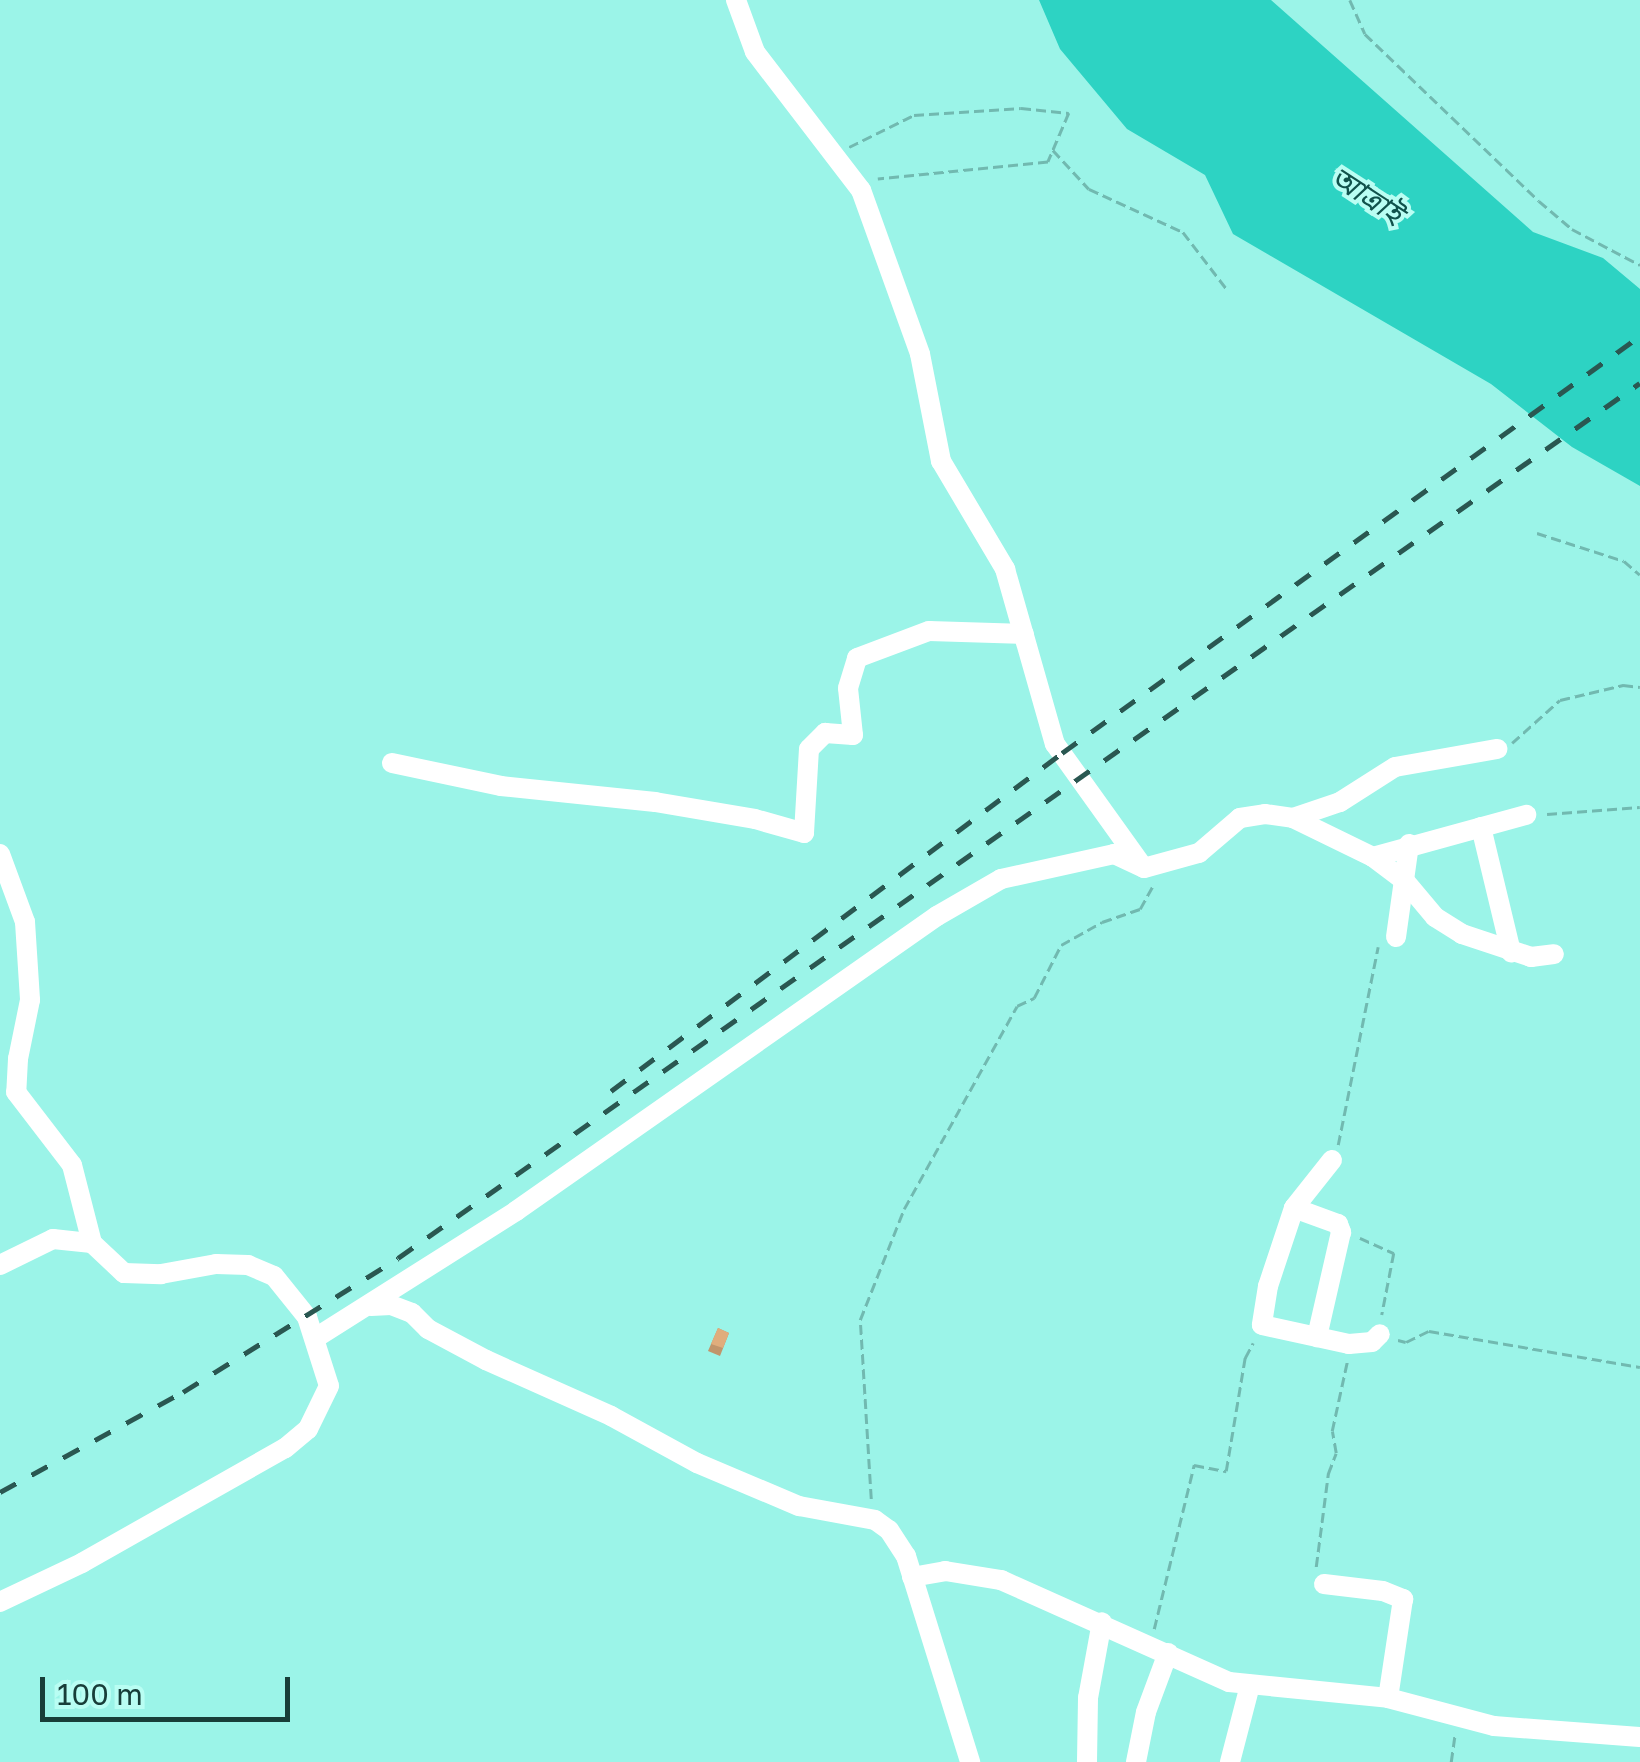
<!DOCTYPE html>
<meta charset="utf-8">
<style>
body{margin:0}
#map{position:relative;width:1640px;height:1762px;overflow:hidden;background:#9bf4e8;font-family:"Golos Text","Noto Sans Bengali",sans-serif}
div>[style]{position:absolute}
.water>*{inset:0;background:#2dd3c3}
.path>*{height:2.5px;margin-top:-1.25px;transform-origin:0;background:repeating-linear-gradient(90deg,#71b9b0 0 10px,transparent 0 15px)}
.minor>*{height:20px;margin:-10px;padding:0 10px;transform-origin:10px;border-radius:10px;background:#fff}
.rail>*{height:5px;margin-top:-2.5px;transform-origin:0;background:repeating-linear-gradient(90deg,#2a5751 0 18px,transparent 0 36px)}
.wall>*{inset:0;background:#c1956b}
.building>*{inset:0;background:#e0ad7c}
span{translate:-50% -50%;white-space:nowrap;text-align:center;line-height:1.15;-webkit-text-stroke:8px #b9fef3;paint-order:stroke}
.water-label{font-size:30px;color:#10524b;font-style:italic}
.scale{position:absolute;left:40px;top:1677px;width:250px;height:45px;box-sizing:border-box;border:5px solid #183e39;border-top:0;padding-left:12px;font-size:30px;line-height:35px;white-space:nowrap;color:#183e39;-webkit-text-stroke:8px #b9fef3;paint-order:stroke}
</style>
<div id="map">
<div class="water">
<div style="clip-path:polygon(1039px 0,1271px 0,1533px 232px,1603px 258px,1640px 289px,1640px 486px,1572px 447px,1491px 384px,1233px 234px,1205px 175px,1127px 129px,1060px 49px)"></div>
</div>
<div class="path">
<div style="left:1350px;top:0;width:37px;rotate:66deg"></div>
<div style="left:1365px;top:34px;width:241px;rotate:43.8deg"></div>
<div style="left:1539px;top:201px;width:43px;rotate:40.3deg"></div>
<div style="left:1572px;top:229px;width:77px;rotate:27.9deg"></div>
<div style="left:849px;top:147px;width:72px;rotate:-26.2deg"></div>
<div style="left:914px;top:115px;width:107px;rotate:-3.7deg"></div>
<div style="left:1021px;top:108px;width:48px;rotate:5.9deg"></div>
<div style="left:1069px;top:113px;width:53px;rotate:113.2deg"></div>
<div style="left:1048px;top:162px;width:171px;rotate:174.3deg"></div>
<div style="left:1053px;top:150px;width:53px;rotate:47.3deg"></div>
<div style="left:1089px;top:189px;width:103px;rotate:24.6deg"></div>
<div style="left:1183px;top:232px;width:71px;rotate:52.5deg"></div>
<div style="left:1537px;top:533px;width:91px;rotate:17.8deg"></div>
<div style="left:1624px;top:561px;width:21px;rotate:41deg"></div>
<div style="left:1512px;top:743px;width:64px;rotate:-41.9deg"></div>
<div style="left:1560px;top:700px;width:65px;rotate:-13.4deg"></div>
<div style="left:1623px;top:685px;width:17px;rotate:7deg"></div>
<div style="left:1547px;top:814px;width:93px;rotate:-4.3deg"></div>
<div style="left:1338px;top:1145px;width:202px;rotate:-78.6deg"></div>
<div style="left:1360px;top:1238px;width:37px;rotate:24deg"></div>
<div style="left:1394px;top:1253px;width:63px;rotate:101deg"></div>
<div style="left:1398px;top:1340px;width:8px;rotate:14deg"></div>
<div style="left:1406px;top:1342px;width:25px;rotate:-26deg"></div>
<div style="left:1429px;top:1331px;width:214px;rotate:9.7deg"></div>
<div style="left:871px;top:1499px;width:179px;rotate:-93.5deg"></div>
<div style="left:860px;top:1320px;width:119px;rotate:-68.4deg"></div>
<div style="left:904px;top:1209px;width:232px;rotate:-60.9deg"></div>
<div style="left:1017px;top:1006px;width:19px;rotate:-25deg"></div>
<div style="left:1034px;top:998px;width:59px;rotate:-63deg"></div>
<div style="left:1061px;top:945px;width:47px;rotate:-29.3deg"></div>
<div style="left:1102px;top:922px;width:40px;rotate:-18.9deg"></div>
<div style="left:1140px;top:909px;width:25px;rotate:-61deg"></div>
<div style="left:1316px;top:1567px;width:94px;rotate:-82.6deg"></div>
<div style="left:1328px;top:1474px;width:22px;rotate:-69deg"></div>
<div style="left:1336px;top:1453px;width:22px;rotate:-100deg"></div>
<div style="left:1332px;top:1431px;width:71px;rotate:-77.7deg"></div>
<div style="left:1154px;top:1629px;width:169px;rotate:-76.3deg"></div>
<div style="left:1194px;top:1465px;width:33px;rotate:11deg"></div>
<div style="left:1226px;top:1471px;width:115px;rotate:-80.5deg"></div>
<div style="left:1245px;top:1358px;width:17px;rotate:-62deg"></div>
<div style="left:1451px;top:1762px;width:28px;rotate:-82deg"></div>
</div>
<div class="minor">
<div style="left:736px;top:0;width:55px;rotate:69.9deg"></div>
<div style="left:755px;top:52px;width:174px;rotate:52.5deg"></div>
<div style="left:861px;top:190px;width:174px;rotate:70.2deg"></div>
<div style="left:920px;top:354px;width:109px;rotate:78.9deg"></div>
<div style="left:941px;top:461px;width:126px;rotate:59.3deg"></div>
<div style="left:1005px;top:569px;width:182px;rotate:74.1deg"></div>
<div style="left:1055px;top:744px;width:148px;rotate:54.4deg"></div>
<div style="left:392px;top:763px;width:111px;rotate:11.9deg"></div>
<div style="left:501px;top:786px;width:155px;rotate:5.9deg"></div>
<div style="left:655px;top:802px;width:101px;rotate:9.6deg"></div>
<div style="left:755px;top:819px;width:51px;rotate:15.9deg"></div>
<div style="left:804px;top:833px;width:84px;rotate:-86.6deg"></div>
<div style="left:809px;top:749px;width:23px;rotate:-45deg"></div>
<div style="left:825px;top:733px;width:28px;rotate:4deg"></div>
<div style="left:853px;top:735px;width:47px;rotate:-96.1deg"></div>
<div style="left:848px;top:688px;width:31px;rotate:-73deg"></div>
<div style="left:857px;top:658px;width:77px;rotate:-20.6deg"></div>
<div style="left:929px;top:631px;width:95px;rotate:1.8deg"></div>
<div style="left:1293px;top:818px;width:50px;rotate:-18.8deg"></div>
<div style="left:1340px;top:802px;width:65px;rotate:-32.5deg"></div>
<div style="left:1395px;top:767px;width:104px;rotate:-10deg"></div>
<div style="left:1481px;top:827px;width:129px;rotate:76.5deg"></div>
<div style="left:0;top:854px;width:72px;rotate:69.8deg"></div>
<div style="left:25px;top:922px;width:78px;rotate:86.3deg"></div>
<div style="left:30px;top:1000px;width:60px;rotate:101.5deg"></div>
<div style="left:18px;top:1059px;width:33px;rotate:93deg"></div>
<div style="left:16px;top:1092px;width:92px;rotate:52.5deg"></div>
<div style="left:72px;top:1165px;width:81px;rotate:75.6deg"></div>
<div style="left:1373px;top:857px;width:39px;rotate:37deg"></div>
<div style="left:1404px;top:880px;width:48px;rotate:50deg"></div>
<div style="left:1435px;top:917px;width:32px;rotate:32deg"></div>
<div style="left:1462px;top:934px;width:73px;rotate:18.4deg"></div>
<div style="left:1531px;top:957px;width:23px;rotate:-7deg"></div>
<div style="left:1396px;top:937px;width:94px;rotate:-82deg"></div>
<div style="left:1332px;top:1160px;width:61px;rotate:128.4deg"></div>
<div style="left:1294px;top:1208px;width:82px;rotate:108.4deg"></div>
<div style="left:1268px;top:1286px;width:39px;rotate:99deg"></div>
<div style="left:1262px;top:1325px;width:89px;rotate:12.3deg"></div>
<div style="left:1349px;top:1344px;width:23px;rotate:-5deg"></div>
<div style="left:1372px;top:1342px;width:11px;rotate:-45deg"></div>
<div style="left:1294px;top:1208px;width:47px;rotate:20deg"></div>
<div style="left:1338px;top:1224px;width:9px;rotate:69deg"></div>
<div style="left:1341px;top:1232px;width:108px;rotate:102.9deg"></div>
<div style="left:0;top:1265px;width:59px;rotate:-26.1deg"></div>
<div style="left:53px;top:1239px;width:39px;rotate:6deg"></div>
<div style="left:92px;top:1243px;width:44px;rotate:43.2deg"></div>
<div style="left:124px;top:1273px;width:37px;rotate:2deg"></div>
<div style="left:161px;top:1274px;width:56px;rotate:-10.3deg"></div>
<div style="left:216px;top:1264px;width:32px;rotate:2deg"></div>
<div style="left:248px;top:1265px;width:28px;rotate:23deg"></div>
<div style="left:274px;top:1276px;width:53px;rotate:51.2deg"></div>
<div style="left:307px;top:1317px;width:72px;rotate:72.3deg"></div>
<div style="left:329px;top:1386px;width:48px;rotate:116deg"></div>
<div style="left:308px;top:1429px;width:30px;rotate:140deg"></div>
<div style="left:285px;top:1448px;width:233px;rotate:150.5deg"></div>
<div style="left:82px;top:1563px;width:91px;rotate:154.6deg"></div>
<div style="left:371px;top:1306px;width:20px;rotate:-3deg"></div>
<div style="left:391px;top:1305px;width:22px;rotate:21deg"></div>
<div style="left:412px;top:1313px;width:23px;rotate:45deg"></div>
<div style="left:428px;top:1329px;width:66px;rotate:28.1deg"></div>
<div style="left:486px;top:1360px;width:137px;rotate:24.1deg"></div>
<div style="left:611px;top:1416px;width:98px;rotate:28.7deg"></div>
<div style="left:697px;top:1463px;width:111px;rotate:22.9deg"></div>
<div style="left:799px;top:1506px;width:77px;rotate:10.4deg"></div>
<div style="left:875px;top:1520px;width:17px;rotate:36deg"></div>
<div style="left:889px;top:1530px;width:31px;rotate:57deg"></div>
<div style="left:906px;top:1556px;width:216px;rotate:72.7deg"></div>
<div style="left:317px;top:1337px;width:236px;rotate:-32.3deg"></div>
<div style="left:516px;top:1211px;width:514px;rotate:-35.02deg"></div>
<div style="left:937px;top:916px;width:74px;rotate:-30deg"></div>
<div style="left:1001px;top:879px;width:116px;rotate:-12.5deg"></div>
<div style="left:1114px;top:854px;width:33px;rotate:25deg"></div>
<div style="left:1144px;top:868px;width:57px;rotate:-15.3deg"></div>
<div style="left:1199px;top:853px;width:54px;rotate:-40.5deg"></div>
<div style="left:1240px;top:818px;width:25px;rotate:-9deg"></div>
<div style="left:1265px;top:814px;width:28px;rotate:8deg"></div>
<div style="left:1293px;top:818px;width:89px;rotate:26deg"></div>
<div style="left:1373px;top:857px;width:159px;rotate:-15.4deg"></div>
<div style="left:912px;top:1577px;width:34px;rotate:-10deg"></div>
<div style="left:945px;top:1571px;width:57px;rotate:9.1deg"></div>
<div style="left:1001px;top:1580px;width:250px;rotate:24.1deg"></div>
<div style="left:1229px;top:1682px;width:160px;rotate:5.7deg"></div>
<div style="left:1388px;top:1698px;width:110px;rotate:14.8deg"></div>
<div style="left:1494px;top:1726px;width:146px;rotate:4.3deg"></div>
<div style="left:1324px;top:1584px;width:59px;rotate:6.8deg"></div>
<div style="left:1383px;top:1591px;width:22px;rotate:22deg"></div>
<div style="left:1403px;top:1599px;width:100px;rotate:98.6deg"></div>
<div style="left:1087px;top:1762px;width:64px;rotate:-89.1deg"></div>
<div style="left:1088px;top:1698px;width:77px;rotate:-79.6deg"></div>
<div style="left:1136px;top:1762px;width:51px;rotate:-78.7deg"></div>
<div style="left:1146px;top:1712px;width:63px;rotate:-69.6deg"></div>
<div style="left:1230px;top:1762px;width:80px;rotate:-75.4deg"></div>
</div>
<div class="rail">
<div style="left:611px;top:1091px;width:564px;rotate:-36.85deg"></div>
<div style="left:1062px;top:753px;width:713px;rotate:-35.81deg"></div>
<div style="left:0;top:1492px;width:209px;rotate:-28.7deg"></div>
<div style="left:183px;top:1392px;width:253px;rotate:-31.9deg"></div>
<div style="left:398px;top:1258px;width:1519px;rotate:-35.17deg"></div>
</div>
<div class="wall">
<div style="clip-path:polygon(718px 1328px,729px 1333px,720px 1356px,708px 1351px)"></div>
</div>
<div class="building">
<div style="clip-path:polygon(718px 1328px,729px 1333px,723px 1348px,711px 1344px)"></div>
</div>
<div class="water-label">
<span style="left:1367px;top:195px;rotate:33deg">আত্রাই</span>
</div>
<div class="scale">100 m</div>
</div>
